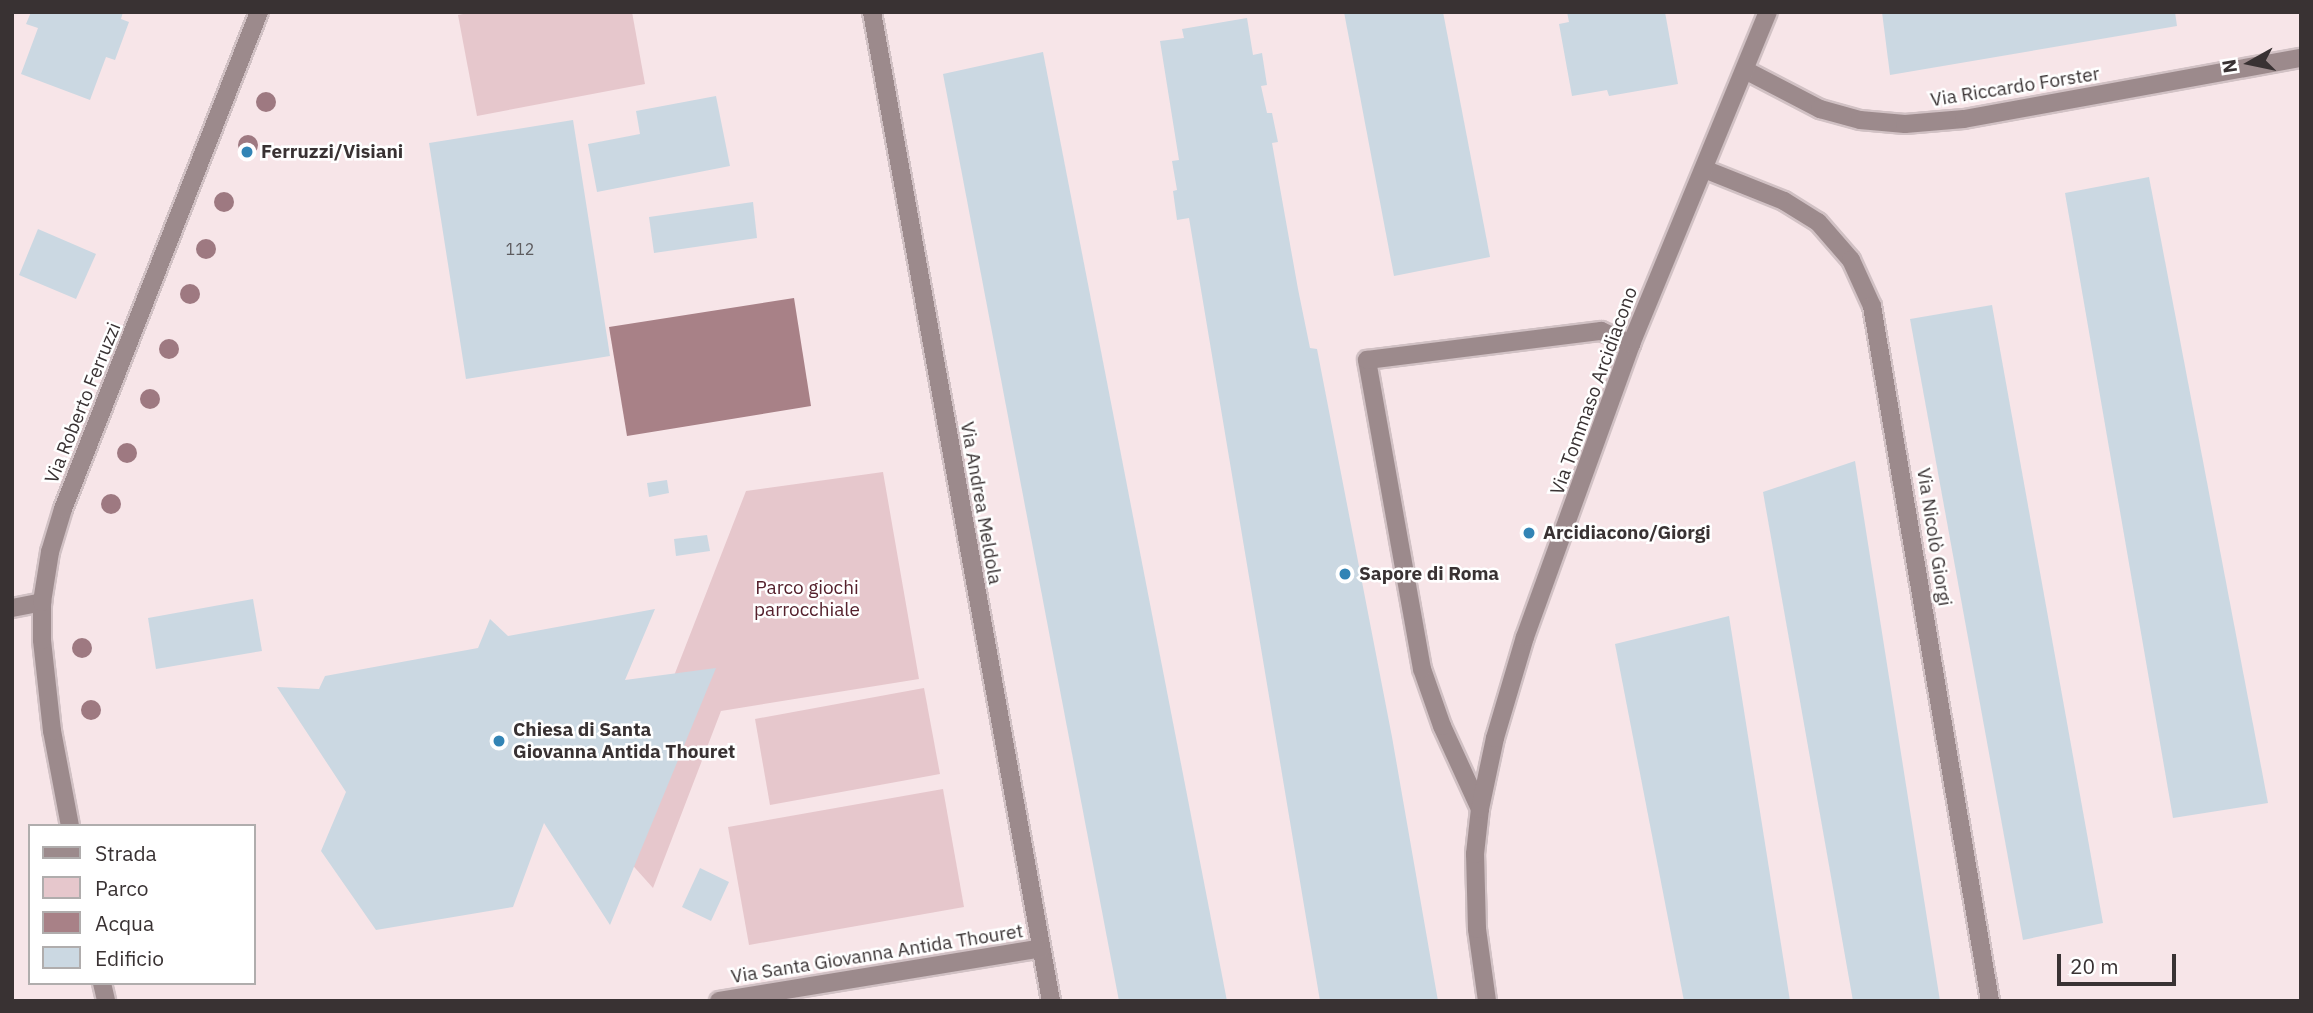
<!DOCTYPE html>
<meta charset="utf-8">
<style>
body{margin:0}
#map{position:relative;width:2313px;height:1013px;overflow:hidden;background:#f7e5e8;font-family:"IBM Plex Sans",sans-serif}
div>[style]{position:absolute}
.green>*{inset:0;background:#e6c7cc}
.water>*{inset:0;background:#a88187}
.building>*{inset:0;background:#cbd8e2}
.roads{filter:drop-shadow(2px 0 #d1c1c4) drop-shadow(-2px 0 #d1c1c4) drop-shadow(0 2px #d1c1c4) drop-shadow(0 -2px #d1c1c4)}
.minor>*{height:18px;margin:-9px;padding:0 9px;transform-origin:9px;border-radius:9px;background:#9c8a8c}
.trees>*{width:20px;height:20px;margin:-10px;border-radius:50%;background:#9e7981}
.dots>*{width:19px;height:19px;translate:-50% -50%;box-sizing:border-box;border:4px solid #fff;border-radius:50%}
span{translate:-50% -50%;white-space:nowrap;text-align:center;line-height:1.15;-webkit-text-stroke:5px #fff;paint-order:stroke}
.number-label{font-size:16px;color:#5e5c5f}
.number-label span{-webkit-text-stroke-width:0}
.street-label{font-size:19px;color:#393233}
.poi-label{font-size:19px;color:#393233;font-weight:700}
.left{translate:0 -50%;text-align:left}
.park-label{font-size:19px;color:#55212d}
.frame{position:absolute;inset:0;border:14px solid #393233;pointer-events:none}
.legend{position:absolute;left:28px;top:824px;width:228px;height:161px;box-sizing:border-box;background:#fff;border:2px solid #b0adad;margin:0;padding:9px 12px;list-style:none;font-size:21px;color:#393233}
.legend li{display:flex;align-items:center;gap:14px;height:35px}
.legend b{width:35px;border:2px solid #b0adad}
.north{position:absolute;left:2215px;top:28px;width:70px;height:70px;-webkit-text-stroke:5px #fff;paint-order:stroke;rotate:261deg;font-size:19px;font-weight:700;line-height:28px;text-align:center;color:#393233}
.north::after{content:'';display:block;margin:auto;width:24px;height:32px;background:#393233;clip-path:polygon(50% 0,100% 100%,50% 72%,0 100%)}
.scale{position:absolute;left:2057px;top:954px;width:119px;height:32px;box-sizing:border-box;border:4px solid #393233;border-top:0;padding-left:9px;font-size:21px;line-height:24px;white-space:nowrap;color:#393233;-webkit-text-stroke:5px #fff;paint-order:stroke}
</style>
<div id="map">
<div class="green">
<div style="clip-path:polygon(473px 12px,632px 12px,645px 84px,477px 116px,458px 15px)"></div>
<div style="clip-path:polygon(883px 472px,919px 679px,721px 711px,653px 888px,610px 840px,746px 491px)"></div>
<div style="clip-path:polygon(924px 688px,940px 774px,770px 805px,755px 719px)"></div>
<div style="clip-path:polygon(943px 789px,964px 907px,749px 945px,728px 827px)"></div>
</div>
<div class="water">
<div style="clip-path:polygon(794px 298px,811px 406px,627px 436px,609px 327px)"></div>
</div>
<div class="building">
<div style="clip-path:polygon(31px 12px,123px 12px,121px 19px,129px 22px,115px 60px,106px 57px,90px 100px,21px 74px,38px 28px,26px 24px)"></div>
<div style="clip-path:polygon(1344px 12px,1443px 12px,1490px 257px,1394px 276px)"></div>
<div style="clip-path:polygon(1567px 12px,1665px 12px,1678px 84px,1609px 96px,1607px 90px,1572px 96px,1559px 24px,1569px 22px)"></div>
<div style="clip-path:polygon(1882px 12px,2175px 12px,2177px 26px,1890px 75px)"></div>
<div style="clip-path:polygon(1247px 18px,1253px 55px,1262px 53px,1267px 85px,1261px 86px,1267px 113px,1272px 113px,1278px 142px,1272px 143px,1298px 289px,1310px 348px,1317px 349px,1392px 737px,1438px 1001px,1320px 1001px,1189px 218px,1177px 220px,1173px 191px,1177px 190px,1172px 161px,1179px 160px,1160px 41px,1184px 38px,1182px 29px)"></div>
<div style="clip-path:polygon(1043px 52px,1227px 1001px,1119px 1001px,943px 74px)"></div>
<div style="clip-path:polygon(716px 96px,730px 166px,597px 192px,588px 144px,640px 134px,636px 111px)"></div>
<div style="clip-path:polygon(573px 120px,610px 356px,466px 379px,429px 143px)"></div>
<div style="clip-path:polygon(2149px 177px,2268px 803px,2173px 818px,2065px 193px)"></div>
<div style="clip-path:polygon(753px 202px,757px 238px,654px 253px,649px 217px)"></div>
<div style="clip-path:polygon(38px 229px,96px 254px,76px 299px,19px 275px)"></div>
<div style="clip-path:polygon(1992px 305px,2103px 923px,2023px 940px,1910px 319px)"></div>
<div style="clip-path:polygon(1855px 461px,1940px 1001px,1853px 1001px,1763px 492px)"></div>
<div style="clip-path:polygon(667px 480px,669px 493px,649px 497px,647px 483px)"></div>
<div style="clip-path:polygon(707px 535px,710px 551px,676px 556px,674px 539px)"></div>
<div style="clip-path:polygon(253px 599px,262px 651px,156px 669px,148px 618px)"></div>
<div style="clip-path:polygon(655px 609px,625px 680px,716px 668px,610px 925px,544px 823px,513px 907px,376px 930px,321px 851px,346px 792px,277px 687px,319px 689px,325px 676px,478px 648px,490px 619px,508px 636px)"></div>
<div style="clip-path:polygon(1729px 616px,1790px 1001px,1684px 1001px,1615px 644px)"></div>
<div style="clip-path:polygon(700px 868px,729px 882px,711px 921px,682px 907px)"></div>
</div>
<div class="roads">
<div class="minor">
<div style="left:872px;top:12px;width:1005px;rotate:79.74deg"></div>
<div style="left:1745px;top:70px;width:85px;rotate:27.5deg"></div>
<div style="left:1820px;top:109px;width:41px;rotate:15.4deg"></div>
<div style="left:1860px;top:120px;width:45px;rotate:5.1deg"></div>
<div style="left:1905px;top:124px;width:59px;rotate:-4.8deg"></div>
<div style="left:1964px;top:119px;width:342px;rotate:-10.3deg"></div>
<div style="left:1704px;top:169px;width:86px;rotate:21.8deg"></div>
<div style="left:1784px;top:201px;width:40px;rotate:32deg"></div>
<div style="left:1818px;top:222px;width:50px;rotate:49deg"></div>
<div style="left:1851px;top:260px;width:51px;rotate:65.5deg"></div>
<div style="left:1872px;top:306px;width:705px;rotate:80.36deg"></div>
<div style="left:12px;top:608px;width:31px;rotate:-11deg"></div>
<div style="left:1480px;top:809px;width:91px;rotate:-114.6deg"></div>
<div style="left:1442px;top:726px;width:60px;rotate:-109.3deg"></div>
<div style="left:1422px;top:669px;width:314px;rotate:-100.1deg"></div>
<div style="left:1367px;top:360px;width:236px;rotate:-7.1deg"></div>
<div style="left:1601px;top:331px;width:33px;rotate:23deg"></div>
<div style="left:70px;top:826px;width:97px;rotate:-100.7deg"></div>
<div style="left:52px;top:731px;width:92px;rotate:-96.3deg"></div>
<div style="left:42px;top:640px;width:38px;rotate:-90deg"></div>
<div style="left:42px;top:602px;width:51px;rotate:-80.9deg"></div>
<div style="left:50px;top:552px;width:45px;rotate:-73.2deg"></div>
<div style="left:63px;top:509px;width:534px;rotate:-68.48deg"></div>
<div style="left:102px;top:983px;width:18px;rotate:77deg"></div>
<div style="left:719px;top:1001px;width:326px;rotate:-9.3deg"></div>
<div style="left:1487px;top:1001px;width:73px;rotate:-97.9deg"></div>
<div style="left:1477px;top:929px;width:75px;rotate:-91.5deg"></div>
<div style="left:1475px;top:854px;width:45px;rotate:-83.7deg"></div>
<div style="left:1480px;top:809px;width:73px;rotate:-78.1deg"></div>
<div style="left:1495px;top:738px;width:105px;rotate:-73.5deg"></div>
<div style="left:1525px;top:637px;width:312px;rotate:-70.1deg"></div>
<div style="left:1631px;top:344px;width:359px;rotate:-67.6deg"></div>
</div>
</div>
<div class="trees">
<div style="left:266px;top:102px"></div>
<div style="left:248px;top:145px"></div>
<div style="left:224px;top:202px"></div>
<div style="left:206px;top:249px"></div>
<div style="left:190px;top:294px"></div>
<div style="left:169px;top:349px"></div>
<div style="left:150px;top:399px"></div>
<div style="left:127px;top:453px"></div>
<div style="left:111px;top:504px"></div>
<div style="left:82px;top:648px"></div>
<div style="left:91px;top:710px"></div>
</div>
<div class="dots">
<div style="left:247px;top:152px;background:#3284b5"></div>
<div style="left:1529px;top:533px;background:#3284b5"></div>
<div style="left:1345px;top:574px;background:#3284b5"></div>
<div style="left:499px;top:741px;background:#3284b5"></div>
</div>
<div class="number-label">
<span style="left:520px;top:249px">112</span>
</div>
<div class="street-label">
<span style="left:2015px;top:87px;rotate:-9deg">Via Riccardo Forster</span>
<span style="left:1594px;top:391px;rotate:-70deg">Via Tommaso Arcidiacono</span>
<span style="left:83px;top:403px;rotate:-68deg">Via Roberto Ferruzzi</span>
<span style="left:981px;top:503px;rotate:80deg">Via Andrea Meldola</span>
<span style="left:1934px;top:537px;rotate:81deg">Via Nicolò Giorgi</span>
<span style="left:877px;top:954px;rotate:-9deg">Via Santa Giovanna Antida Thouret</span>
</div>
<div class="poi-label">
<span class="left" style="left:261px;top:152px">Ferruzzi/Visiani</span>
<span class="left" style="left:1543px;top:533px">Arcidiacono/Giorgi</span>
<span class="left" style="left:1359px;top:574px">Sapore di Roma</span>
<span class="left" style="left:513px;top:741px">Chiesa di Santa<br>Giovanna Antida Thouret</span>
</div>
<div class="park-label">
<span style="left:807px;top:599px">Parco giochi<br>parrocchiale</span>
</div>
<div class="frame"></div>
<ul class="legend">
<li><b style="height:9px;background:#9c8a8c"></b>Strada</li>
<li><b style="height:19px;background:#e6c7cc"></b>Parco</li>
<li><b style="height:19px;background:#a88187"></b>Acqua</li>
<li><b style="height:19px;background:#cbd8e2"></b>Edificio</li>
</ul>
<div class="north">N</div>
<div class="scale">20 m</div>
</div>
